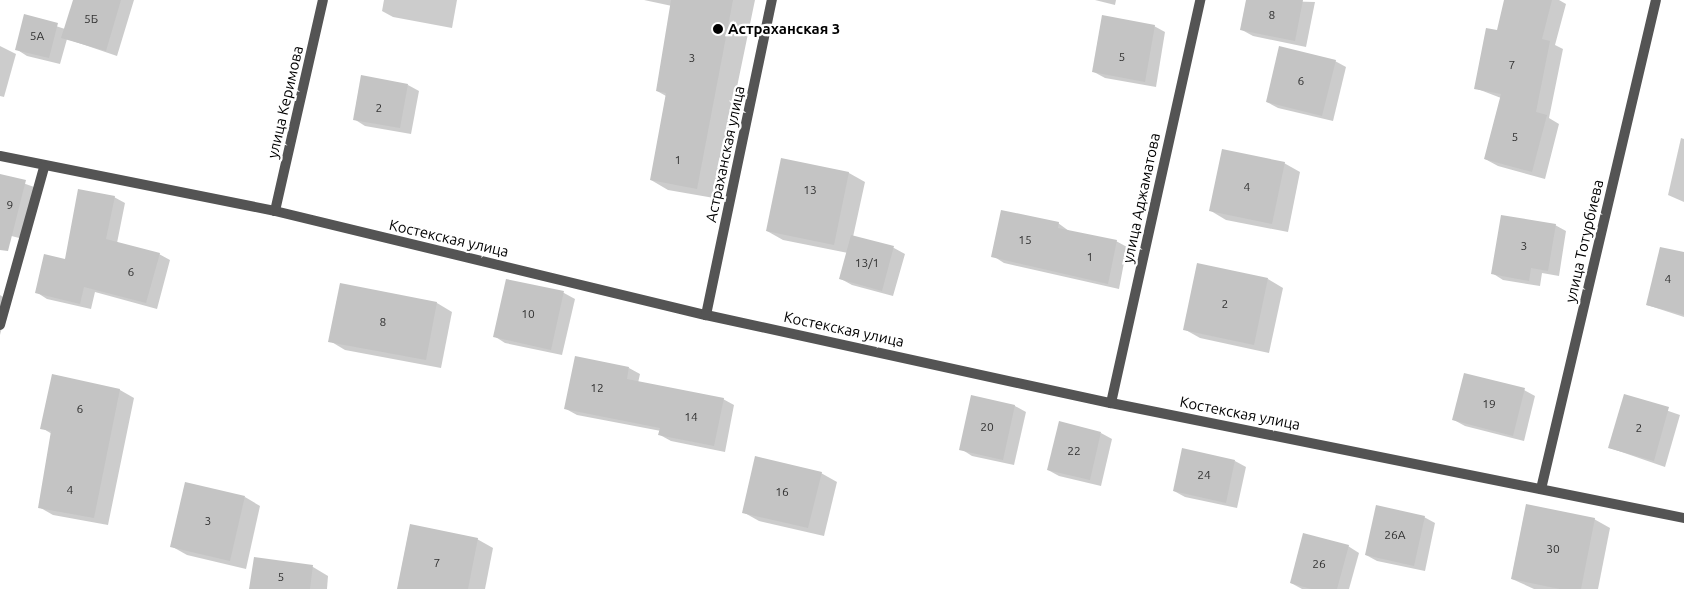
<!DOCTYPE html>
<meta charset="utf-8">
<style>
body{margin:0}
#map{position:relative;width:1684px;height:589px;overflow:hidden;background:#fff;font-family:Ubuntu,sans-serif}
div>[style]{position:absolute}
.shadow>*{inset:0;background:#0003}
.building>*{inset:0;background:#c4c4c4}
.street>*{height:10px;margin:-5px;padding:0 5px;transform-origin:5px;border-radius:5px;background:#545454}
.dots>*{width:14px;height:14px;translate:-50% -50%;box-sizing:border-box;border:2px solid #fff;border-radius:50%}
span{translate:-50% -50%;white-space:nowrap;text-align:center;line-height:1.15;-webkit-text-stroke:4.5px #fff;paint-order:stroke}
.number-label{font-size:12px;color:#313131}
.number-label span{-webkit-text-stroke-width:0}
.poi-label{font-size:15px;color:#000;font-weight:700}
.left{translate:0 -50%;text-align:left}
.street-label{font-size:15px;color:#000}
</style>
<div id="map">
<div class="shadow">
<div style="clip-path:polygon(74px 0,134px 0,117px 56px,67px 39px,60px 64px,27px 56px,16px 49px,25px 16px,65px 29px)"></div>
<div style="clip-path:polygon(384px 0,457px 0,452px 28px,393px 17px,382px 11px)"></div>
<div style="clip-path:polygon(644px 0,755px 0,714px 198px,668px 190px,651px 180px,666px 96px,657px 91px,672px 6px)"></div>
<div style="clip-path:polygon(1095px 0,1116px 0,1115px 5px)"></div>
<div style="clip-path:polygon(1247px 0,1315px 2px,1306px 47px,1253px 36px,1242px 30px)"></div>
<div style="clip-path:polygon(1505px 0,1559px 0,1566px 4px,1555px 45px,1563px 49px,1549px 118px,1559px 124px,1545px 179px,1498px 166px,1485px 159px,1501px 98px,1475px 88px,1498px 32px)"></div>
<div style="clip-path:polygon(1154px 26px,1165px 32px,1156px 87px,1105px 78px,1094px 72px)"></div>
<div style="clip-path:polygon(0 46px,16px 54px,4px 97px,0 96px)"></div>
<div style="clip-path:polygon(1335px 61px,1346px 67px,1333px 121px,1278px 108px,1267px 102px)"></div>
<div style="clip-path:polygon(408px 85px,419px 91px,411px 134px,365px 126px,354px 119px)"></div>
<div style="clip-path:polygon(1681px 138px,1684px 139px,1684px 202px,1668px 195px)"></div>
<div style="clip-path:polygon(782px 159px,849px 173px,865px 182px,853px 237px,894px 248px,905px 254px,893px 296px,852px 285px,841px 279px,848px 253px,783px 240px,767px 231px)"></div>
<div style="clip-path:polygon(1284px 163px,1300px 172px,1288px 232px,1226px 220px,1211px 211px)"></div>
<div style="clip-path:polygon(0 175px,37px 188px,23px 239px,0 233px)"></div>
<div style="clip-path:polygon(114px 197px,125px 203px,117px 243px,159px 254px,170px 260px,157px 309px,95px 292px,91px 309px,47px 299px,36px 292px,66px 261px)"></div>
<div style="clip-path:polygon(1058px 223px,1069px 231px,1116px 241px,1127px 247px,1119px 289px,1004px 263px,993px 256px)"></div>
<div style="clip-path:polygon(1555px 225px,1566px 231px,1559px 276px,1542px 273px,1540px 286px,1503px 280px,1492px 273px)"></div>
<div style="clip-path:polygon(1684px 254px,1684px 317px,1647px 305px)"></div>
<div style="clip-path:polygon(1268px 279px,1283px 288px,1269px 353px,1200px 338px,1184px 329px)"></div>
<div style="clip-path:polygon(507px 280px,564px 293px,575px 299px,562px 355px,505px 343px,494px 336px)"></div>
<div style="clip-path:polygon(0 295px,9px 301px,0 335px)"></div>
<div style="clip-path:polygon(437px 303px,452px 312px,441px 368px,345px 350px,330px 341px)"></div>
<div style="clip-path:polygon(629px 368px,640px 374px,638px 383px,723px 399px,734px 405px,725px 452px,671px 441px,660px 435px,661px 431px,577px 415px,566px 409px)"></div>
<div style="clip-path:polygon(53px 376px,120px 390px,134px 398px,108px 525px,53px 515px,39px 507px,52px 434px,42px 428px)"></div>
<div style="clip-path:polygon(1524px 390px,1535px 396px,1524px 441px,1465px 426px,1454px 420px)"></div>
<div style="clip-path:polygon(1625px 396px,1680px 415px,1665px 467px,1610px 448px)"></div>
<div style="clip-path:polygon(972px 397px,1015px 406px,1026px 412px,1014px 465px,972px 456px,961px 449px)"></div>
<div style="clip-path:polygon(1101px 433px,1112px 439px,1101px 486px,1059px 476px,1048px 470px)"></div>
<div style="clip-path:polygon(1235px 461px,1246px 467px,1237px 508px,1185px 497px,1174px 491px)"></div>
<div style="clip-path:polygon(821px 473px,837px 482px,824px 536px,759px 521px,743px 512px)"></div>
<div style="clip-path:polygon(245px 497px,260px 506px,246px 569px,187px 555px,171px 546px)"></div>
<div style="clip-path:polygon(1424px 517px,1435px 523px,1425px 571px,1377px 561px,1366px 555px)"></div>
<div style="clip-path:polygon(1594px 519px,1610px 528px,1598px 589px,1534px 589px,1512px 579px)"></div>
<div style="clip-path:polygon(477px 539px,493px 548px,485px 589px,398px 589px)"></div>
<div style="clip-path:polygon(1348px 546px,1359px 553px,1349px 589px,1302px 589px,1291px 583px)"></div>
<div style="clip-path:polygon(255px 559px,313px 567px,328px 576px,327px 589px,250px 589px)"></div>
</div>
<div class="building">
<div style="clip-path:polygon(73px 0,121px 0,106px 51px,61px 38px)"></div>
<div style="clip-path:polygon(671px 0,733px 0,697px 189px,650px 180px,666px 93px,656px 91px)"></div>
<div style="clip-path:polygon(1246px 0,1303px 0,1295px 41px,1240px 30px)"></div>
<div style="clip-path:polygon(1504px 0,1552px 0,1542px 39px,1550px 41px,1536px 112px,1547px 115px,1532px 172px,1484px 159px,1501px 94px,1474px 89px,1486px 28px,1497px 30px)"></div>
<div style="clip-path:polygon(24px 14px,58px 23px,49px 58px,15px 50px)"></div>
<div style="clip-path:polygon(1102px 15px,1155px 25px,1145px 82px,1092px 72px)"></div>
<div style="clip-path:polygon(1279px 46px,1336px 60px,1322px 116px,1266px 102px)"></div>
<div style="clip-path:polygon(361px 75px,408px 84px,400px 128px,353px 120px)"></div>
<div style="clip-path:polygon(1222px 149px,1285px 162px,1272px 224px,1209px 211px)"></div>
<div style="clip-path:polygon(781px 158px,849px 172px,834px 245px,766px 231px)"></div>
<div style="clip-path:polygon(0 174px,26px 180px,8px 251px,0 250px)"></div>
<div style="clip-path:polygon(78px 189px,115px 196px,106px 239px,160px 253px,146px 303px,84px 287px,80px 304px,35px 293px,44px 254px,65px 259px)"></div>
<div style="clip-path:polygon(1001px 210px,1059px 222px,1058px 228px,1117px 240px,1108px 284px,991px 257px)"></div>
<div style="clip-path:polygon(1501px 215px,1556px 224px,1548px 271px,1531px 268px,1529px 281px,1491px 274px)"></div>
<div style="clip-path:polygon(851px 235px,894px 246px,882px 291px,839px 279px)"></div>
<div style="clip-path:polygon(1660px 247px,1684px 252px,1684px 315px,1646px 305px)"></div>
<div style="clip-path:polygon(1197px 263px,1268px 278px,1254px 345px,1183px 330px)"></div>
<div style="clip-path:polygon(506px 279px,564px 291px,551px 350px,493px 337px)"></div>
<div style="clip-path:polygon(340px 283px,437px 302px,426px 360px,328px 342px)"></div>
<div style="clip-path:polygon(575px 356px,629px 367px,627px 379px,724px 398px,714px 446px,658px 435px,660px 428px,564px 409px)"></div>
<div style="clip-path:polygon(1464px 373px,1525px 388px,1513px 436px,1452px 420px)"></div>
<div style="clip-path:polygon(52px 374px,120px 389px,94px 518px,38px 508px,51px 431px,40px 429px)"></div>
<div style="clip-path:polygon(1624px 394px,1669px 407px,1654px 461px,1608px 448px)"></div>
<div style="clip-path:polygon(971px 395px,1015px 405px,1003px 460px,959px 450px)"></div>
<div style="clip-path:polygon(1059px 421px,1101px 432px,1090px 480px,1047px 470px)"></div>
<div style="clip-path:polygon(1182px 448px,1235px 460px,1226px 503px,1173px 491px)"></div>
<div style="clip-path:polygon(755px 456px,822px 472px,808px 528px,742px 513px)"></div>
<div style="clip-path:polygon(185px 482px,245px 496px,230px 561px,170px 547px)"></div>
<div style="clip-path:polygon(1526px 504px,1595px 518px,1581px 589px,1560px 589px,1511px 579px)"></div>
<div style="clip-path:polygon(1376px 505px,1425px 516px,1414px 566px,1365px 555px)"></div>
<div style="clip-path:polygon(410px 524px,478px 538px,468px 589px,397px 589px)"></div>
<div style="clip-path:polygon(1303px 533px,1349px 545px,1337px 589px,1311px 589px,1290px 583px)"></div>
<div style="clip-path:polygon(254px 557px,313px 565px,310px 589px,249px 589px)"></div>
</div>
<div class="street">
<div style="left:0;top:156px;width:280px;rotate:11.3deg"></div>
<div style="left:275px;top:211px;width:443px;rotate:13.6deg"></div>
<div style="left:706px;top:315px;width:414px;rotate:12.3deg"></div>
<div style="left:1111px;top:403px;width:584px;rotate:11.35deg"></div>
<div style="left:275px;top:211px;width:216px;rotate:-77.2deg"></div>
<div style="left:706px;top:315px;width:322px;rotate:-78.2deg"></div>
<div style="left:0;top:325px;width:164px;rotate:-74.4deg"></div>
<div style="left:1111px;top:403px;width:413px;rotate:-77.5deg"></div>
<div style="left:1541px;top:489px;width:502px;rotate:-76.77deg"></div>
</div>
<div class="dots">
<div style="left:718px;top:29px;background:#000"></div>
</div>
<div class="number-label">
<span style="left:1272px;top:15px">8</span>
<span style="left:91px;top:19px">5Б</span>
<span style="left:37px;top:36px">5А</span>
<span style="left:1122px;top:57px">5</span>
<span style="left:692px;top:58px">3</span>
<span style="left:1512px;top:65px">7</span>
<span style="left:1301px;top:81px">6</span>
<span style="left:379px;top:108px">2</span>
<span style="left:1515px;top:137px">5</span>
<span style="left:678px;top:160px">1</span>
<span style="left:1247px;top:187px">4</span>
<span style="left:810px;top:190px">13</span>
<span style="left:10px;top:205px">9</span>
<span style="left:1025px;top:240px">15</span>
<span style="left:1524px;top:246px">3</span>
<span style="left:1090px;top:257px">1</span>
<span style="left:867px;top:263px">13/1</span>
<span style="left:131px;top:272px">6</span>
<span style="left:1668px;top:279px">4</span>
<span style="left:1225px;top:304px">2</span>
<span style="left:528px;top:314px">10</span>
<span style="left:383px;top:322px">8</span>
<span style="left:597px;top:388px">12</span>
<span style="left:1489px;top:404px">19</span>
<span style="left:80px;top:409px">6</span>
<span style="left:691px;top:417px">14</span>
<span style="left:987px;top:427px">20</span>
<span style="left:1639px;top:428px">2</span>
<span style="left:1074px;top:451px">22</span>
<span style="left:1204px;top:475px">24</span>
<span style="left:70px;top:490px">4</span>
<span style="left:782px;top:492px">16</span>
<span style="left:208px;top:521px">3</span>
<span style="left:1395px;top:535px">26А</span>
<span style="left:1553px;top:549px">30</span>
<span style="left:437px;top:563px">7</span>
<span style="left:1319px;top:564px">26</span>
<span style="left:281px;top:577px">5</span>
</div>
<div class="poi-label">
<span class="left" style="left:728px;top:29px">Астраханская 3</span>
</div>
<div class="street-label">
<span style="left:285px;top:102px;rotate:-77deg">улица Керимова</span>
<span style="left:725px;top:154px;rotate:-78deg">Астраханская улица</span>
<span style="left:1141px;top:198px;rotate:-78deg">улица Аджаматова</span>
<span style="left:449px;top:238px;rotate:13deg">Костекская улица</span>
<span style="left:1584px;top:241px;rotate:-77deg">улица Тотурбиева</span>
<span style="left:844px;top:329px;rotate:12deg">Костекская улица</span>
<span style="left:1240px;top:413px;rotate:11deg">Костекская улица</span>
</div>
</div>
